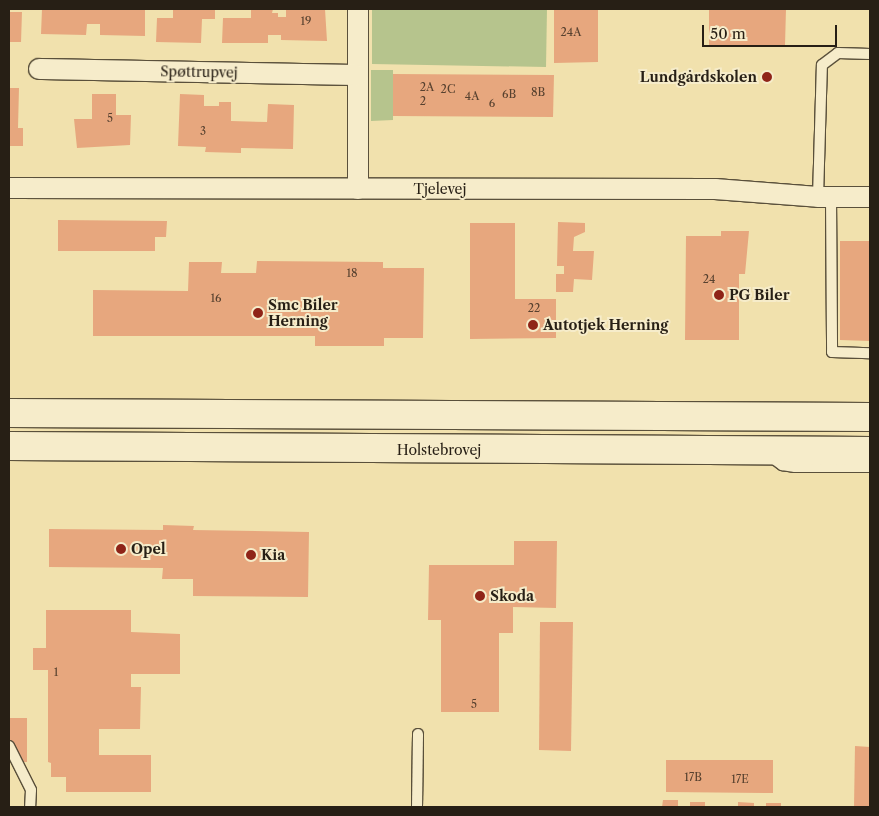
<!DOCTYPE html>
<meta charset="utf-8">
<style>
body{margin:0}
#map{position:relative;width:879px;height:816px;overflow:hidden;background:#f1e1ad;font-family:"Libre Caslon Text",serif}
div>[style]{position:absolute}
.green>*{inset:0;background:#b6c48d}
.building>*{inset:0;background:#e7a77e}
.roads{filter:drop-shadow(1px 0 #5a503b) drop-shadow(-1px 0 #5a503b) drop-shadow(0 1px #5a503b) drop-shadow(0 -1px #5a503b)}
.lane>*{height:10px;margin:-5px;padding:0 5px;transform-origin:5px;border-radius:5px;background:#f6ecca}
.street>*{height:20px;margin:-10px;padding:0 10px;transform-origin:10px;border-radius:10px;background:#f6ecca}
.secondary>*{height:28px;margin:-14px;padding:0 14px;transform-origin:14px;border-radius:14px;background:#f6ecca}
.dots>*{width:14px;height:14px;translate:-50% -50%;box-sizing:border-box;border:2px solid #f6ecca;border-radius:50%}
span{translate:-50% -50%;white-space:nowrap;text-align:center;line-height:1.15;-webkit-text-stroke:4px #f6ecca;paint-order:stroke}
.number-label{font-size:11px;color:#57412f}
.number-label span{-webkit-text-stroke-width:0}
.street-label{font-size:14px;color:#271f15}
.poi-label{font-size:14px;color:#271f15;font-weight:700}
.right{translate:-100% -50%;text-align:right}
.left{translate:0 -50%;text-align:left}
.frame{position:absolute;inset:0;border:10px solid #271f15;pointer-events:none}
.scale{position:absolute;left:702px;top:25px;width:135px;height:22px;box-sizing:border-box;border:2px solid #271f15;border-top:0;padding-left:6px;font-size:15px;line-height:18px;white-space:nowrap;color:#271f15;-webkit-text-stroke:4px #f6ecca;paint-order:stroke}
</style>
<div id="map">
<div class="green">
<div style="clip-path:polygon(372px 9px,547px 9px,546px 67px,372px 64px)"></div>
<div style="clip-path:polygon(371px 70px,393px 70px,393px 120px,371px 121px)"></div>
</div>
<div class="building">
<div style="clip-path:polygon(42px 9px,145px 9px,145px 36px,100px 35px,100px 24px,87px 24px,86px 35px,41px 34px)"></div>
<div style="clip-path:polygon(173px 9px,215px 9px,215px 19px,202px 19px,201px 43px,156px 42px,157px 18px,173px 18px)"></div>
<div style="clip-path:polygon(251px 9px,273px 9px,272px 13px,278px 13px,278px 17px,286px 17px,286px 9px,325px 9px,327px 41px,281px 40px,281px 35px,268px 35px,268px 43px,222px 43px,223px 18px,251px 18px)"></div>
<div style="clip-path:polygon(554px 9px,598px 9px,598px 62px,554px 63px)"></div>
<div style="clip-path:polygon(709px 9px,786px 9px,785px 45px,709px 47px)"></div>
<div style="clip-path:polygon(9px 12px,22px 12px,21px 42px,9px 42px)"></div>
<div style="clip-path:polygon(393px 74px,554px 75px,553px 117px,393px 116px)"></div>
<div style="clip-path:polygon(9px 88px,19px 88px,18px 128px,23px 128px,23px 146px,9px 146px)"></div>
<div style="clip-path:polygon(92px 94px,116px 94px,116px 115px,131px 115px,130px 145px,77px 148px,74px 119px,92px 119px)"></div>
<div style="clip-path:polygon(180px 94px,204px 95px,204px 106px,219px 106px,219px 102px,231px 102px,231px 121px,267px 122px,268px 104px,294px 105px,293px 149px,241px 148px,241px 153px,205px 152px,206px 147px,178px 146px)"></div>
<div style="clip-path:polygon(58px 220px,167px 221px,166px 237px,155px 237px,155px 251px,58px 251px)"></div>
<div style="clip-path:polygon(558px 222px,585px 223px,585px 232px,574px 237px,573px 251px,594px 251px,592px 280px,574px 279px,573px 292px,556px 292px,556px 274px,564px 274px,564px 266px,557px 266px)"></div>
<div style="clip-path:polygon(470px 223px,515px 223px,515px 299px,556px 299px,556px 338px,470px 339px)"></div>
<div style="clip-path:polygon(721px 231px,749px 231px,745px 274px,739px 274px,739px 340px,685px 340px,686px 236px,721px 236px)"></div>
<div style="clip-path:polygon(840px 241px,870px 241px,870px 341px,840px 340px)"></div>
<div style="clip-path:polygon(257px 261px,383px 262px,383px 268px,424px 268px,423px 338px,384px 338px,384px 346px,315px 346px,315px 336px,93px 336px,93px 290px,188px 291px,189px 262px,222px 262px,221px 273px,256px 273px)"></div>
<div style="clip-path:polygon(163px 525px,194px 526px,193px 530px,309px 532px,308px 597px,193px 596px,193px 579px,162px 579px,163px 568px,49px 567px,49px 529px,163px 530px)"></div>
<div style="clip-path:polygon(514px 541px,557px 541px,556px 608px,513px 607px,513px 633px,499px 633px,499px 712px,441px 712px,441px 620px,428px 620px,429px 565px,514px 565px)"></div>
<div style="clip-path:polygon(46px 610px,131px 610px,131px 632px,180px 634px,180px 674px,131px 674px,131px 687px,141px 687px,140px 729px,99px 729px,99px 755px,151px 755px,151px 792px,66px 792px,66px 777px,51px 777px,51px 763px,48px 762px,48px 670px,33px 670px,33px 648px,46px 648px)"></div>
<div style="clip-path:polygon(540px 622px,573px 622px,571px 751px,539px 750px)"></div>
<div style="clip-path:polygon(9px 718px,27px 718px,27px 762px,9px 762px)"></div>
<div style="clip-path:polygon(855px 746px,870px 747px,870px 807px,854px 807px)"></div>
<div style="clip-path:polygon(666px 760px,773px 760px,773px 793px,666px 792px)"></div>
<div style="clip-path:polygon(663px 800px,678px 800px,678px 807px,662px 807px)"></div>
<div style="clip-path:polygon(690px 802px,705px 802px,705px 807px,690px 807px)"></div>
<div style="clip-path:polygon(738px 802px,754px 803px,754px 807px,738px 807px)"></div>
<div style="clip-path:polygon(766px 803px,781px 803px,781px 807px,766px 807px)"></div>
</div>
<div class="roads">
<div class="lane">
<div style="left:818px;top:197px;width:132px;rotate:-88.3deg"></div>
<div style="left:822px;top:65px;width:20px;rotate:-37deg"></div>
<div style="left:838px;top:53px;width:32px;rotate:2deg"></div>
<div style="left:831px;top:197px;width:155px;rotate:89.6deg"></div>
<div style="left:832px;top:352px;width:38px;rotate:2deg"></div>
<div style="left:771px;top:457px;width:14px;rotate:36deg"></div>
<div style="left:782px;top:465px;width:13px;rotate:9deg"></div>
<div style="left:795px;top:467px;width:75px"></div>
<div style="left:9px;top:746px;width:49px;rotate:63.4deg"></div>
<div style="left:31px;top:790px;width:17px;rotate:93deg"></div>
<div style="left:417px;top:807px;width:73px;rotate:-89.2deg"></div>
</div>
<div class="street">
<div style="left:358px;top:9px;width:180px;rotate:90deg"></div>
<div style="left:39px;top:69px;width:319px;rotate:1.1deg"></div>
<div style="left:9px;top:188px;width:706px;rotate:0.08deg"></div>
<div style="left:715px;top:189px;width:103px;rotate:4.4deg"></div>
<div style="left:818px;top:197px;width:52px"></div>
</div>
<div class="secondary">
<div style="left:9px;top:413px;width:861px;rotate:0.27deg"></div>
<div style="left:9px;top:446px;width:861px;rotate:0.33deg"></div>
</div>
</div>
<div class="dots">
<div style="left:767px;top:77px;background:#8f2418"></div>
<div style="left:719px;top:295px;background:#8f2418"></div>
<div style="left:258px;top:313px;background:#8f2418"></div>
<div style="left:533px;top:325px;background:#8f2418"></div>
<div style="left:121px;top:549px;background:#8f2418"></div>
<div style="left:251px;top:555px;background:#8f2418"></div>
<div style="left:480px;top:596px;background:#8f2418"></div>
</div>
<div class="number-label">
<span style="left:306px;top:21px">19</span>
<span style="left:571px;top:32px">24A</span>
<span style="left:427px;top:87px">2A</span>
<span style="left:448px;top:89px">2C</span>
<span style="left:538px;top:92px">8B</span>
<span style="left:509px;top:94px">6B</span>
<span style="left:472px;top:96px">4A</span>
<span style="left:423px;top:101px">2</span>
<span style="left:492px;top:103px">6</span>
<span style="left:110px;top:118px">5</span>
<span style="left:203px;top:131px">3</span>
<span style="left:352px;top:273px">18</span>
<span style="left:709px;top:279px">24</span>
<span style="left:216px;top:298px">16</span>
<span style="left:534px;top:308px">22</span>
<span style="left:56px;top:672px">1</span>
<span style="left:474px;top:704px">5</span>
<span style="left:693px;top:777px">17B</span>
<span style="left:740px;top:779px">17E</span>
</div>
<div class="street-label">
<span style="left:199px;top:72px;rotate:1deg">Spøttrupvej</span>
<span style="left:440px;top:189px">Tjelevej</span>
<span style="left:439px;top:450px">Holstebrovej</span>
</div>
<div class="poi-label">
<span class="right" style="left:757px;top:77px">Lundgårdskolen</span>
<span class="left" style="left:729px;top:295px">PG Biler</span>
<span class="left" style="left:268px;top:313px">Smc Biler<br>Herning</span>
<span class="left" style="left:543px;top:325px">Autotjek Herning</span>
<span class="left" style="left:131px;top:549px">Opel</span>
<span class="left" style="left:261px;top:555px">Kia</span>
<span class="left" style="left:490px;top:596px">Skoda</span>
</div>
<div class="frame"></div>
<div class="scale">50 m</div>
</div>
